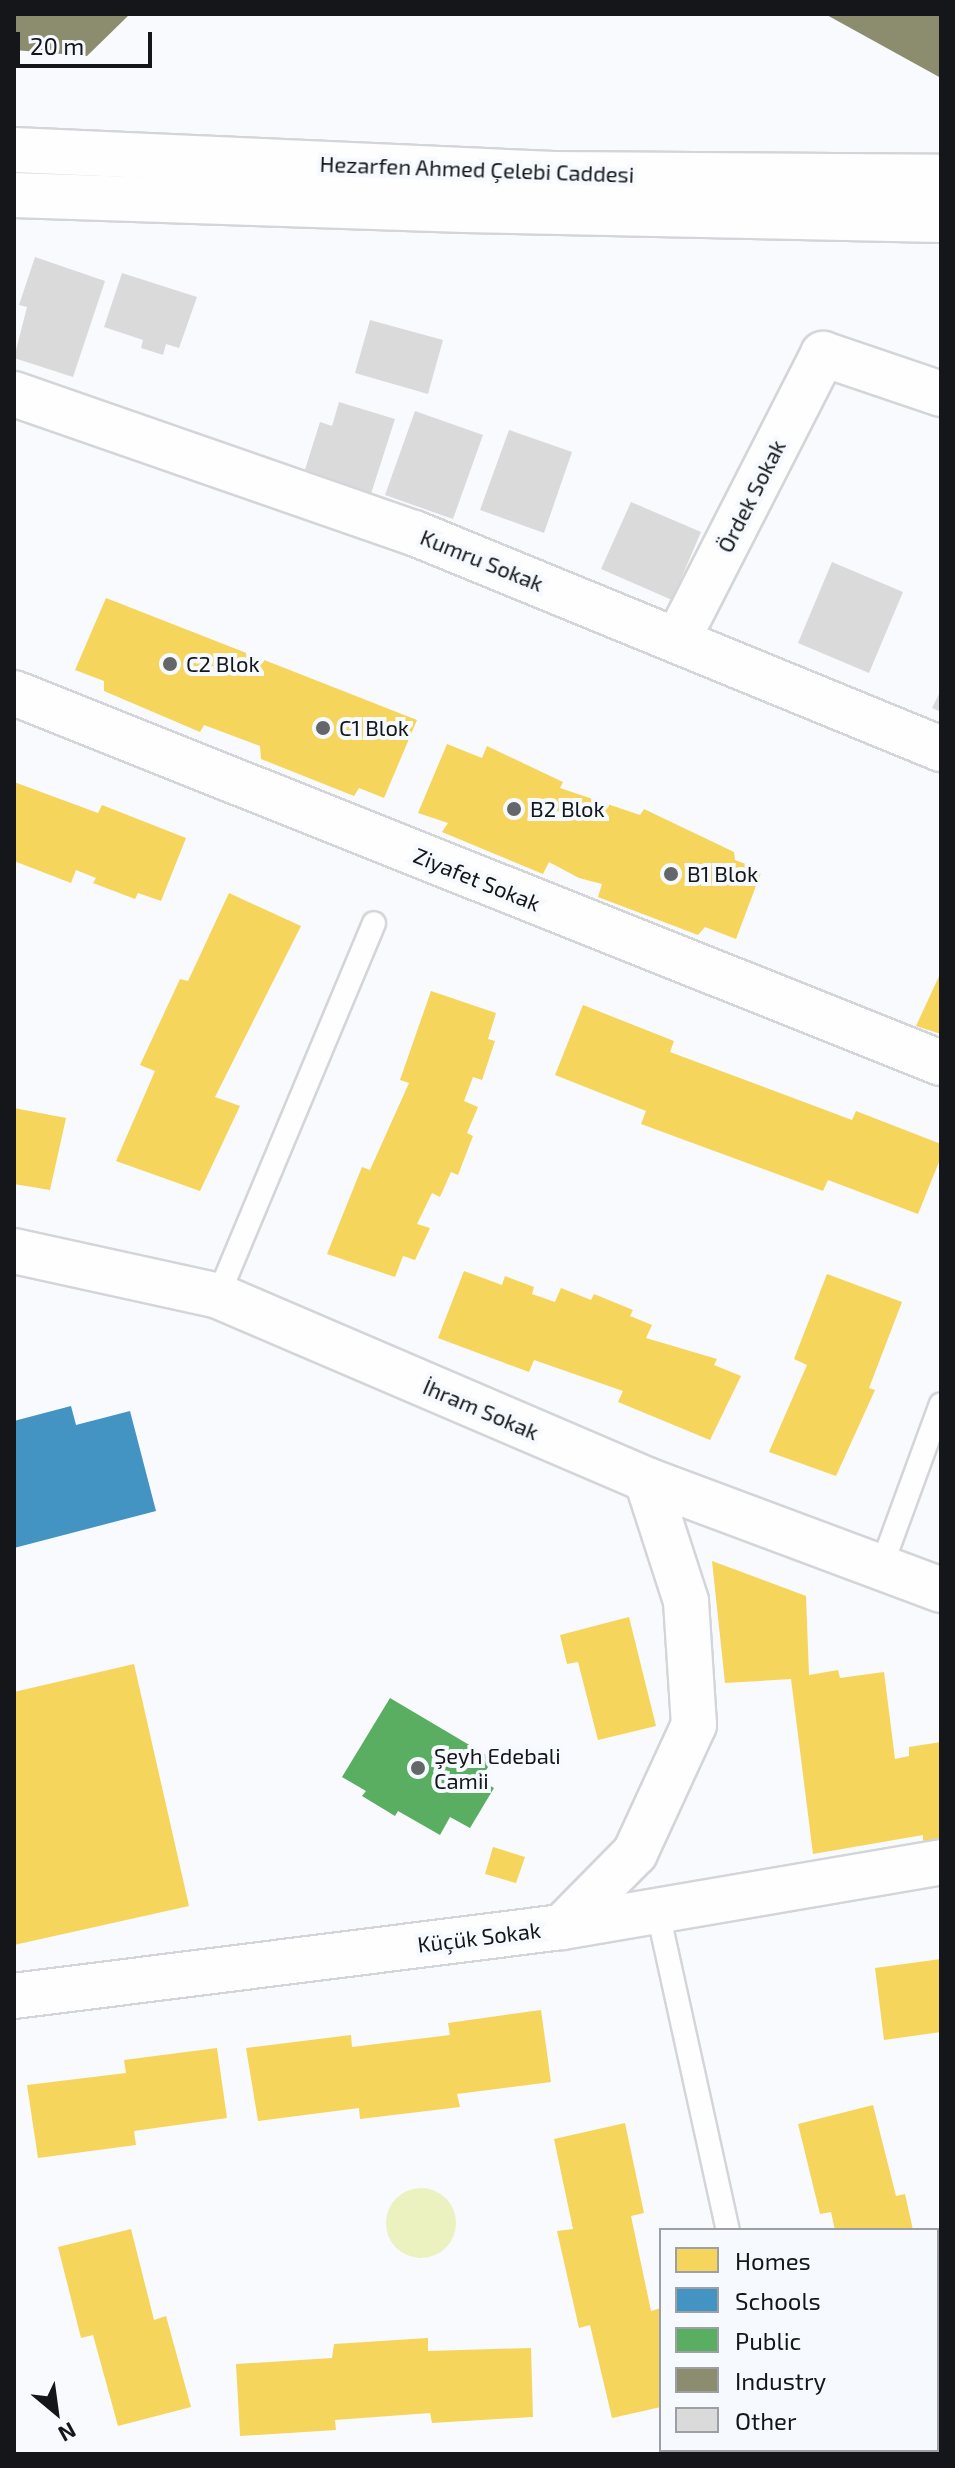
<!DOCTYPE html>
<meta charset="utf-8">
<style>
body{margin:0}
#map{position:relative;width:955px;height:2468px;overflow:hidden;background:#f8fafd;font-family:"Exo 2",sans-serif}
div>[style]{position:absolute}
.green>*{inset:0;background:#ebf1bf}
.round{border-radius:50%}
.homes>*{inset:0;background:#f6d55c}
.schools>*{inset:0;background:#4393c3}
.public>*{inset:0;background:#5aae61}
.industry>*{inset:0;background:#8c8c6e}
.building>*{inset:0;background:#dbdadb}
.roads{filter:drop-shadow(2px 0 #d3d5d8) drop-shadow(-2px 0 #d3d5d8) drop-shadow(0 2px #d3d5d8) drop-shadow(0 -2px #d3d5d8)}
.service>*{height:22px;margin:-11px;padding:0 11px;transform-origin:11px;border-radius:11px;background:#fefeff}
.minor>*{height:44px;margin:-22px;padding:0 22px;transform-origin:22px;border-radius:22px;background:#fefeff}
.tertiary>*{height:44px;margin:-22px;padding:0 22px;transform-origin:22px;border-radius:22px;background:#fefeff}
.dots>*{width:22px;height:22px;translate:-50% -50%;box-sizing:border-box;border:4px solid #f6faff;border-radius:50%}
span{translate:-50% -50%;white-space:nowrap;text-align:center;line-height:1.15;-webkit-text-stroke:8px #f6faff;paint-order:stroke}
.street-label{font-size:22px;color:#141619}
.poi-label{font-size:22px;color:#141619}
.left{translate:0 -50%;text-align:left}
.frame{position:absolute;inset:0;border:16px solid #141619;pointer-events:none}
.legend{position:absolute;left:659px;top:2228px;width:280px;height:224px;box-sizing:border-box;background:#f6faff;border:2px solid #9c9fa3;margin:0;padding:10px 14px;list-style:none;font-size:24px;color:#141619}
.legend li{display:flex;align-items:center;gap:16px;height:40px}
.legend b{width:40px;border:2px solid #9c9fa3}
.north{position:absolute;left:16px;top:2372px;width:80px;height:80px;-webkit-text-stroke:6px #f6faff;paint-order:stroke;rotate:151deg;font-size:22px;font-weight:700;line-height:32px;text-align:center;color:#141619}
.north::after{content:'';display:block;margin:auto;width:28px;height:36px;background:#141619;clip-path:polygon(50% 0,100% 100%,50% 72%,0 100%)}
.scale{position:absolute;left:16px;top:32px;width:136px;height:36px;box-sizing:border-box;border:4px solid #141619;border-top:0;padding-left:10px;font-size:24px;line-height:28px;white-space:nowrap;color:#141619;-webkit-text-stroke:6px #f6faff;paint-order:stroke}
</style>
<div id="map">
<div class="green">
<div class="round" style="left:386px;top:2188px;width:70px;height:70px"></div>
</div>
<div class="homes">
<div style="clip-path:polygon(106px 598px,417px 720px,384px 798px,359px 788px,354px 796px,261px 759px,260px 746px,204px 725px,200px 732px,104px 691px,104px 681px,75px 670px)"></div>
<div style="clip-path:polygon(447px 744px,482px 758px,487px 746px,563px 782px,560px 788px,640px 815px,644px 809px,734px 852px,735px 860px,762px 870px,736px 939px,705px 927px,698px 935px,598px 897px,602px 884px,579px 878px,549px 862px,543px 874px,442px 832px,448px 823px,418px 813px)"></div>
<div style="clip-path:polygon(14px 782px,98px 813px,102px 805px,186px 838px,161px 901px,138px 893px,135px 899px,93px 883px,96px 878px,76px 870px,71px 883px,14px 861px)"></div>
<div style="clip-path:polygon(229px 893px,301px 926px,215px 1097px,240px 1106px,200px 1191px,116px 1161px,155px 1071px,140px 1065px,180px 979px,188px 981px)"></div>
<div style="clip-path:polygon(941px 972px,941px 1034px,916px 1026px)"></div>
<div style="clip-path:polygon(431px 991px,496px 1013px,488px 1039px,495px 1041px,482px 1080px,473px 1077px,464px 1101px,478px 1107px,467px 1133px,473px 1136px,458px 1175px,451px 1172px,440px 1197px,432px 1193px,417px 1224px,430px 1228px,415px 1260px,403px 1256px,395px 1277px,327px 1254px,362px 1167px,370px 1170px,409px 1083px,400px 1080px)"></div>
<div style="clip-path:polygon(583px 1005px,674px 1041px,670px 1052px,852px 1120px,856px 1111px,941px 1144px,941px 1157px,918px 1214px,828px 1180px,823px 1191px,641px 1124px,646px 1111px,555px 1075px)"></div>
<div style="clip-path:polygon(14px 1108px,66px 1118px,50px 1190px,14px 1184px)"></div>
<div style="clip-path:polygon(464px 1271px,502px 1285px,505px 1276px,534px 1287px,532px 1294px,555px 1302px,561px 1288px,591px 1300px,594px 1294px,633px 1310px,630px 1316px,652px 1325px,646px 1338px,717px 1359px,714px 1365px,741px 1376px,710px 1440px,618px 1402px,623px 1391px,534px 1360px,529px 1372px,438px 1338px)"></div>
<div style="clip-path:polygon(827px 1274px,902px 1302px,869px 1388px,875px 1390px,836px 1476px,769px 1452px,807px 1365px,794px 1359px)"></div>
<div style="clip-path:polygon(712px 1561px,806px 1596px,809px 1675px,838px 1670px,840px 1678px,884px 1672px,895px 1759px,909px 1756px,909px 1747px,941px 1742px,941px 1851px,923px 1853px,923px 1835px,813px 1854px,791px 1679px,725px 1683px)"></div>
<div style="clip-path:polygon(629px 1617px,656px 1726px,598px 1740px,578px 1662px,567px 1664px,560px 1635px)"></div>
<div style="clip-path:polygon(134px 1664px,189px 1906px,14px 1945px,14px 1692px)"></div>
<div style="clip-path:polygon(493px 1847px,525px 1857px,516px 1883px,485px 1874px)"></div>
<div style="clip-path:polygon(941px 1959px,941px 2032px,884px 2040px,875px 1968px)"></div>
<div style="clip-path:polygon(541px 2010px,551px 2082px,457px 2094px,460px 2107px,360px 2119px,359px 2108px,258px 2121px,246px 2048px,351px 2035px,352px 2047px,450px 2035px,448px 2023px)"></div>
<div style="clip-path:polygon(217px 2048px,227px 2118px,134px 2131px,136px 2145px,38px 2158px,27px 2085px,126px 2073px,124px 2060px)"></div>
<div style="clip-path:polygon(873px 2105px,896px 2196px,905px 2194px,913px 2230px,835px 2230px,831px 2212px,820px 2214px,798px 2124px)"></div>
<div style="clip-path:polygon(625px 2123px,644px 2213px,631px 2216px,651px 2311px,661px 2308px,661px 2407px,612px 2418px,590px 2325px,579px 2328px,557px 2231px,573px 2229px,554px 2139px)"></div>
<div style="clip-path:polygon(131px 2229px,154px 2320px,166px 2316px,191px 2407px,118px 2426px,93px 2335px,81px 2338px,58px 2247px)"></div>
<div style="clip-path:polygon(428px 2338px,428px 2351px,531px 2348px,533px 2417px,432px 2423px,430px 2413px,335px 2420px,336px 2430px,240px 2436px,236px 2364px,332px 2358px,334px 2344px)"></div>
</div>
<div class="schools">
<div style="clip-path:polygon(71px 1406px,76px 1425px,130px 1411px,156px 1511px,14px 1548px,14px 1421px)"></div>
</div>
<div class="public">
<div style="clip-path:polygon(390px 1698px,493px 1759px,480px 1780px,494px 1788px,470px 1828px,450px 1817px,440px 1835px,398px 1811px,395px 1816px,362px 1796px,366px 1791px,342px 1777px)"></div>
</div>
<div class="industry">
<div style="clip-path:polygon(14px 14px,130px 14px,87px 56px,14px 50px)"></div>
<div style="clip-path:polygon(825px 14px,941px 14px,941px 78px)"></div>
</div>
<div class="building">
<div style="clip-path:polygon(35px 257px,105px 281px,73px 377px,14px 358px,27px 307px,19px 305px)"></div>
<div style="clip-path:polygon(122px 273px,197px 297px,179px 348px,166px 344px,163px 355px,141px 348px,143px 340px,104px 327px)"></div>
<div style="clip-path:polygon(370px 320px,443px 340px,428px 394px,355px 373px)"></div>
<div style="clip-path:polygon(339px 402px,395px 419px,370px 497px,303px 476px,320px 422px,332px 426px)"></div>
<div style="clip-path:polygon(415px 411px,483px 435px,453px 519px,385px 495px)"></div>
<div style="clip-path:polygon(509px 430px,572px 452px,544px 533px,480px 510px)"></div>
<div style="clip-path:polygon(631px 502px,701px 532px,672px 600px,601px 569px)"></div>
<div style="clip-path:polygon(832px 562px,903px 592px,869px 673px,798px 643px)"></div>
<div style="clip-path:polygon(941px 690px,941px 712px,932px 708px)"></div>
</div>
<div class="roads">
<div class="service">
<div style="left:218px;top:1296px;width:404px;rotate:-67.3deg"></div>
<div style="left:882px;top:1565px;width:171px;rotate:-69.9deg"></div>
<div style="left:657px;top:1908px;width:330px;rotate:77.6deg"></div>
</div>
<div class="minor">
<div style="left:14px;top:394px;width:423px;rotate:19.2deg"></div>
<div style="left:414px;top:533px;width:570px;rotate:22.29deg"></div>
<div style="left:678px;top:639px;width:320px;rotate:-63deg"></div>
<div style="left:823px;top:354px;width:125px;rotate:18.7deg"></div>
<div style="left:14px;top:693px;width:998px;rotate:21.76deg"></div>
<div style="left:14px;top:1251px;width:209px;rotate:12.4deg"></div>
<div style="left:218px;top:1296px;width:467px;rotate:23.2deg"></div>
<div style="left:647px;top:1480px;width:314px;rotate:20.5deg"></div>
<div style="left:562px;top:1927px;width:104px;rotate:-45.4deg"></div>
<div style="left:635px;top:1853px;width:141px;rotate:-65.3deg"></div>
<div style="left:694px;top:1725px;width:124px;rotate:-93.7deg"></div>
<div style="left:686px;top:1601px;width:127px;rotate:-107.9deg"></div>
<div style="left:14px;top:1996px;width:552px;rotate:-7.18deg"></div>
<div style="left:562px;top:1927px;width:385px;rotate:-9.7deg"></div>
</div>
<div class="tertiary">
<div style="left:14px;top:150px;width:540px;rotate:2.55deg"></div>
<div style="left:553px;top:174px;width:388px;rotate:0.4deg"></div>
<div style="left:14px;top:195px;width:451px;rotate:1.9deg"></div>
<div style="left:465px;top:210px;width:476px;rotate:1.2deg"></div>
</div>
</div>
<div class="dots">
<div style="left:170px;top:664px;background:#646669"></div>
<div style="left:323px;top:728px;background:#646669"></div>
<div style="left:514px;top:809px;background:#646669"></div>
<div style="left:671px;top:874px;background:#646669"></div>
<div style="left:418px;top:1768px;background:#646669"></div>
</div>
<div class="street-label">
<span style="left:477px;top:169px;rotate:2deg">Hezarfen Ahmed Çelebi Caddesi</span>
<span style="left:751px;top:496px;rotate:-63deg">Ördek Sokak</span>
<span style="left:482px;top:560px;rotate:22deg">Kumru Sokak</span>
<span style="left:477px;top:879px;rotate:22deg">Ziyafet Sokak</span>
<span style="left:481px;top:1409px;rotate:23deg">İhram Sokak</span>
<span style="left:479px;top:1937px;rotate:-7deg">Küçük Sokak</span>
</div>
<div class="poi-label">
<span class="left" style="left:186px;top:664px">C2 Blok</span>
<span class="left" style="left:339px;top:728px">C1 Blok</span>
<span class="left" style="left:530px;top:809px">B2 Blok</span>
<span class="left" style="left:687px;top:874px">B1 Blok</span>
<span class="left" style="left:434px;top:1768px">Şeyh Edebali<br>Camii</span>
</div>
<div class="frame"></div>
<ul class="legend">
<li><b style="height:22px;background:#f6d55c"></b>Homes</li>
<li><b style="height:22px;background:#4393c3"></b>Schools</li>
<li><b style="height:22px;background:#5aae61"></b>Public</li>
<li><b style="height:22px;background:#8c8c6e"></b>Industry</li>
<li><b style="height:22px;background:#dbdadb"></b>Other</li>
</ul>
<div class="north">N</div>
<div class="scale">20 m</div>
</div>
